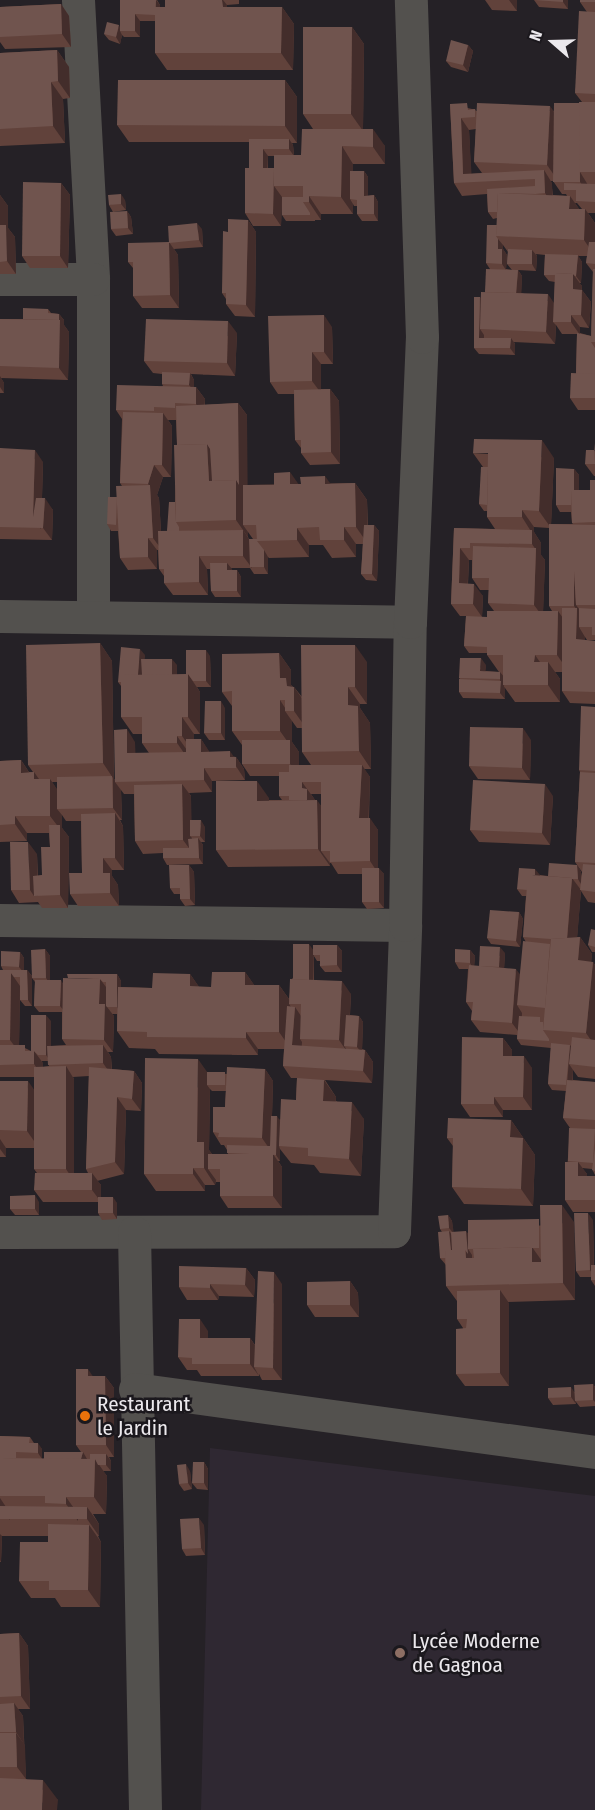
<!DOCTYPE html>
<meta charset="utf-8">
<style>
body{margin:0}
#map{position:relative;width:595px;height:1810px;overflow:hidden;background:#252126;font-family:"Fira Sans Condensed",sans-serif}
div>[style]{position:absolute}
.built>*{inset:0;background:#2f2832}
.minor>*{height:33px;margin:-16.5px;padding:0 16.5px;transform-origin:16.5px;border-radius:16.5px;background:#53514e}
.wall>*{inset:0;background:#61423b}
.shaded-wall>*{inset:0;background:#432d2b}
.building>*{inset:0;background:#70544e}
.dots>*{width:16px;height:16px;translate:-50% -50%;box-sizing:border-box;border:3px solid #1b181d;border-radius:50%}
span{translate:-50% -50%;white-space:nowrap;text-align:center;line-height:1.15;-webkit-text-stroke:5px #1b181d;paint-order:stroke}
.poi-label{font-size:21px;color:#ece9ed}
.left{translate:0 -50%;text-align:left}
.north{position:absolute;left:523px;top:12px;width:60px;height:60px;-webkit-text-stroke:4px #1b181d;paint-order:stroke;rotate:290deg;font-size:16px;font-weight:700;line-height:24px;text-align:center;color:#ece9ed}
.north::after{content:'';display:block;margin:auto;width:21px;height:27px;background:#ece9ed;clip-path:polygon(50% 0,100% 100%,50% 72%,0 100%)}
</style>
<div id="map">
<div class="built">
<div style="clip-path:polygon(210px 1448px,595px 1496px,595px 1810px,201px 1810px)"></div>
</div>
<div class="minor">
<div style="left:78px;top:0;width:279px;rotate:86.9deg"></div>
<div style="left:93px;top:279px;width:337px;rotate:90deg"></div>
<div style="left:0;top:279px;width:93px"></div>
<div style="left:0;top:616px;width:410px;rotate:0.8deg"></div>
<div style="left:0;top:920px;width:405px;rotate:0.7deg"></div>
<div style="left:0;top:1232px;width:394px;rotate:-0.1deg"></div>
<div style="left:394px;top:1231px;width:306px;rotate:-87.9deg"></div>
<div style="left:405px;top:925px;width:303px;rotate:-89.1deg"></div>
<div style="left:410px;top:622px;width:285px;rotate:-87.6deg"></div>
<div style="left:422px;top:337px;width:337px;rotate:-91.9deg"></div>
<div style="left:134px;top:1232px;width:578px;rotate:88.91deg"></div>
<div style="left:135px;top:1389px;width:464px;rotate:7.8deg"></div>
</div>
<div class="wall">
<div style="clip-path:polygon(120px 0,157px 0,160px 5px,160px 7px,165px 7px,165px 0,239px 0,239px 4px,227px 5px,227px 7px,282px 7px,294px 24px,293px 70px,167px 70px,155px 53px,155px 21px,140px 21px,140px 37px,124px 37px,122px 35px,120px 44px,109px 40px,104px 34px,120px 27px)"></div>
<div style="clip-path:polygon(485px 0,517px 0,517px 11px,492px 10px)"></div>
<div style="clip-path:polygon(534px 0,568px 0,568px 9px,539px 7px)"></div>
<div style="clip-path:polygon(evenodd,595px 0,595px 213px,588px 213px,595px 223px,595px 410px,578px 410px,570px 398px,576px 374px,577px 334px,562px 334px,556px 325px,555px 344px,514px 342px,515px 344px,515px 355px,479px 354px,474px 348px,480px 297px,481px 299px,485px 292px,490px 269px,486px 263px,497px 225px,497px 218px,493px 219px,488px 212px,487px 194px,462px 196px,454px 183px,450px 104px,472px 109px,475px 109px,476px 111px,553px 111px,582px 102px,575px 93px,587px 12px,580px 2px,595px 0,476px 129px,474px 162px,482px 173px,471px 174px,469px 130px,476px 129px,595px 0,551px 181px,553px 181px,562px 194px,566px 194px,567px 196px,553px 195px,551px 181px,595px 0,575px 203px,577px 203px,582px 209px,579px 209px,575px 203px,595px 0,503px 245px,508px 252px,507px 264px,512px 270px,506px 269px,507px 255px,503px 249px,503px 245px,595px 0,536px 254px,545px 255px,544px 275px,549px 281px,555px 282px,554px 303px,521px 293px,522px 276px,518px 270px,536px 271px,537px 256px,536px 254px,595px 0,578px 256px,587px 256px,586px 263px,593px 272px,591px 336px,580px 333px,580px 327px,589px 328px,591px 302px,582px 290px,582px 286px,579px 283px,581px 283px,582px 262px,578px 256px)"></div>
<div style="clip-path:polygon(61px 4px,69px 16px,71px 47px,5px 49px,0 42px,0 7px)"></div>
<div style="clip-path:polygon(evenodd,352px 27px,364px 44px,363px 129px,385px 146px,385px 164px,353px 164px,353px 171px,364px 171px,368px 177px,368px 196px,374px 195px,378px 202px,378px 221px,362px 221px,357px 214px,357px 206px,354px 206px,353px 204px,353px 214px,321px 214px,321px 220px,315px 220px,315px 221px,286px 221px,282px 215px,282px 197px,281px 226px,253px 226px,245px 213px,249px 168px,249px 142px,129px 142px,117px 125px,285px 80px,297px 97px,297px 143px,292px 143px,293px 145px,294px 155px,301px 155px,313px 129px,303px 114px,352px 27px,268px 156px,274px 156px,274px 169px,268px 168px,268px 156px)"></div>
<div style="clip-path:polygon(468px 45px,473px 51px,468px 72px,451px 67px,446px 61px)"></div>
<div style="clip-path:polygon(57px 50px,69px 67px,70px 98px,63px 99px,65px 143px,0 146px,0 53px)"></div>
<div style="clip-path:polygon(61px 183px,70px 195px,68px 268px,30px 268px,22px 256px)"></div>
<div style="clip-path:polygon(0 195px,8px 206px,8px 228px,15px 237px,16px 274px,0 274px)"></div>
<div style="clip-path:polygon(125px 200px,126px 210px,113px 212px,109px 205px)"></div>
<div style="clip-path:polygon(127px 211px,131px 217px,133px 234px,116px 236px,111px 229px)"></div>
<div style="clip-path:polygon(248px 220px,256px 232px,255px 317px,235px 316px,226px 304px,226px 299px,222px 293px,228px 232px)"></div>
<div style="clip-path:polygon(202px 229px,203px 247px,174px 249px,178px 255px,179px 308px,142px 308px,133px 296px,133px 268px,128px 262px,169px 242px)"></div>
<div style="clip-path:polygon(48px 309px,51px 313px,59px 314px,64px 320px,64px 325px,69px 332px,68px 380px,1px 378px,4px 383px,4px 393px,0 393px,0 319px,23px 319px)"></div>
<div style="clip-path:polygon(332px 327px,333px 364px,321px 364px,321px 389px,330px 389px,339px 401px,340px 464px,310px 465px,301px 453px,301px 448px,295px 440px,294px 394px,278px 394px,270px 382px)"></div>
<div style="clip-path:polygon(evenodd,237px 333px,235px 376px,191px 374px,194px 380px,194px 387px,196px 387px,205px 399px,205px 405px,238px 403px,247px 415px,247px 485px,355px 483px,367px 500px,368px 525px,374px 525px,379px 531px,377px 581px,366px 580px,361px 574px,363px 544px,356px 544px,356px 557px,332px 558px,323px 545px,309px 545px,309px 557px,269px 558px,268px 557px,268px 574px,254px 574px,250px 568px,231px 568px,232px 570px,237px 570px,241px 577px,241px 597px,215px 597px,211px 591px,210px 569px,207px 569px,208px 595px,173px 595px,164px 583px,164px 576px,159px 569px,158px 550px,157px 550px,157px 569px,128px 570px,120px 558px,118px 531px,111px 531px,107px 524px,117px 497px,122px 486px,120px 483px,122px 419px,116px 410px,163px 386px,162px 384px,162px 374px,153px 373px,144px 361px,237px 333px,168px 420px,176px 420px,177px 445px,175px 502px,167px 531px,161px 531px,159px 498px,157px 495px,163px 477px,171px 477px,172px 426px,168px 420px,237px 333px,248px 532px,253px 539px,249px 539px,248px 537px,248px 532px)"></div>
<div style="clip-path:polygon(595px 443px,595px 476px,594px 476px,585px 464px,595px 450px)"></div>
<div style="clip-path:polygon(0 448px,43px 462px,42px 498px,53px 510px,52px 540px,0 539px)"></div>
<div style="clip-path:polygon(evenodd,473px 453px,554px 458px,551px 524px,573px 524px,572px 523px,571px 512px,560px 512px,556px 505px,574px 469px,579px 475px,579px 490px,590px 490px,595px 480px,595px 640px,587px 640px,585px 637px,585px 640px,595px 641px,595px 704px,570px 703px,562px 691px,562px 672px,555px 672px,560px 679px,560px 702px,515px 702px,505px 688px,505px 699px,463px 698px,459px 692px,460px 679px,459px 678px,486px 665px,485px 671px,499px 672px,487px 655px,487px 653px,469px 653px,464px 646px,466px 616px,460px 616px,451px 604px,454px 528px,495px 529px,487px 517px,487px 511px,484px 511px,479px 504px,483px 467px,473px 453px,534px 527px,549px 528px,549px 606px,552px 611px,543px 611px,545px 560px,541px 555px,541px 543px,534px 532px,534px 527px,473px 453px,469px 560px,472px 560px,472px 578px,480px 590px,489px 590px,488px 603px,494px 611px,487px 617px,482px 617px,483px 596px,468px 584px,469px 560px)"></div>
<div style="clip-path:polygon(evenodd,100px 643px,112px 661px,114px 779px,115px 780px,135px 742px,135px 753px,149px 753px,142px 743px,142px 734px,133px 734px,121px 717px,121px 686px,118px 682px,145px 655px,144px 659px,177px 665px,177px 675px,186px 674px,210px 656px,211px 687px,197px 687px,200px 692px,200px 734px,194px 734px,194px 739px,201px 739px,209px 752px,236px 757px,244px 769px,245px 780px,212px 781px,212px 792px,189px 793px,191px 796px,191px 820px,205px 827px,205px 842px,201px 842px,203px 845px,203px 864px,167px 865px,163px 858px,163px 853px,143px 854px,135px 841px,134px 794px,124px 794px,121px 790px,122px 820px,120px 820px,123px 826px,124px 870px,112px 870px,112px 876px,118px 885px,119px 906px,78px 906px,70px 894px,82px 873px,81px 821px,66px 821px,62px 815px,62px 828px,69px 837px,68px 908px,42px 908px,38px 902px,19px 903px,11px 890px,37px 854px,38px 876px,42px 875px,50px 847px,49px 833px,27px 833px,27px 841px,0 842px,0 761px,21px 760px,29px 772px,33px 772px,28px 765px,100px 643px,52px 782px,57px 782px,57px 790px,52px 782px)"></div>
<div style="clip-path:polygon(evenodd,279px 653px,291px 670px,291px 685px,293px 687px,294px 687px,302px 697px,367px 662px,367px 704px,360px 704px,360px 708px,370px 723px,371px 769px,364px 769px,370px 777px,369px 818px,378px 830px,378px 868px,384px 874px,384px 908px,367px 909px,362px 902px,362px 874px,338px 874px,331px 863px,330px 863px,330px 866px,228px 867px,216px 850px,269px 798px,269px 800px,282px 800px,279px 796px,279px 776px,250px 776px,242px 764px,242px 745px,232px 731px,232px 706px,222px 692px,279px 653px,292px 721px,297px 728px,302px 728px,302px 752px,311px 765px,299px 765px,299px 752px,292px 742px,292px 721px,279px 653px,311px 794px,321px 794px,321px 806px,315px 800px,311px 794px)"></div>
<div style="clip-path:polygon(595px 707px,595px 903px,588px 902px,581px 891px,577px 937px,580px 937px,592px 954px,591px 962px,593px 962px,595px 965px,595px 1079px,578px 1077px,573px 1070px,573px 1080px,595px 1082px,595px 1175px,592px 1169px,582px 1168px,587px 1174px,587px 1176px,595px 1176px,595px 1212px,573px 1212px,565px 1200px,570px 1128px,563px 1118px,566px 1091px,552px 1090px,548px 1084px,551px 1048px,521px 1045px,517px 1039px,517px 1035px,480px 1032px,471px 1020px,472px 1011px,466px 1002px,468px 969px,459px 969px,455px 962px,470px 950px,475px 956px,474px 966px,480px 966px,505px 953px,504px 968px,520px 974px,526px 942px,523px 937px,526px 896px,522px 896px,517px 889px,540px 875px,548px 876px,577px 865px,581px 872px,582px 877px,582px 872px,575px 862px,580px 772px,579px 770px)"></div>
<div style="clip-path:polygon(225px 708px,225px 740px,209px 740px,204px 733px)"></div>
<div style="clip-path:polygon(531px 740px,530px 780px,478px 779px,469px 766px)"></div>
<div style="clip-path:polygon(553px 796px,550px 845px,479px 842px,470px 830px)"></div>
<div style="clip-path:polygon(189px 865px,194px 872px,195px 905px,185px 906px,180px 899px,180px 894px,174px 894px,170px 888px)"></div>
<div style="clip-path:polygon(519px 912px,523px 919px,520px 947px,491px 944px,487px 938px)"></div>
<div style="clip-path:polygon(595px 930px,595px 952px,592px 952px,588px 945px)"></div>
<div style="clip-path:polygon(evenodd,337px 945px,342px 951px,342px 972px,325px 972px,320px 966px,320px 961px,317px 961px,314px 956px,314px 980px,351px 994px,350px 1015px,359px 1016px,363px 1022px,362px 1049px,365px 1050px,373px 1062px,372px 1083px,325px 1080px,336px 1097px,336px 1101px,364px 1119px,361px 1176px,320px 1173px,314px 1165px,291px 1163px,280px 1149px,280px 1161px,278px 1161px,282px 1167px,282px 1208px,228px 1208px,220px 1196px,220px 1182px,216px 1182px,216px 1180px,215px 1185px,205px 1185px,205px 1191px,156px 1191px,144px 1174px,207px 1072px,227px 1074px,265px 1069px,273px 1081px,272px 1116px,280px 1120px,296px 1100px,297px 1078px,291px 1078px,283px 1066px,284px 1049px,258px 1049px,258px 1055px,159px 1054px,155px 1049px,129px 1048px,117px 1031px,117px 1014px,112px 1014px,114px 1016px,113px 1052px,108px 1052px,111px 1057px,112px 1069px,134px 1071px,142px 1083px,141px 1111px,126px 1110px,124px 1174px,97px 1181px,101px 1185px,101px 1197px,117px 1203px,117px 1219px,102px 1220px,98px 1213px,98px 1202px,43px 1202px,34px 1190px,37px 1173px,34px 1169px,34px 1148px,6px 1148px,6px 1157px,0 1157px,0 1081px,34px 1090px,34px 1077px,0 1077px,0 970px,3px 970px,1px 966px,20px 952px,24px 958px,24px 970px,27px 970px,32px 976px,32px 1006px,25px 1006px,20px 1000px,20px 987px,19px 1045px,31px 1051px,51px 1021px,51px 1046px,66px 1045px,62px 1039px,62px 1012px,39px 1012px,34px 1006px,35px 982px,32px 978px,45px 949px,50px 956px,50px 980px,63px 983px,117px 974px,121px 981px,121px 987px,152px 988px,190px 974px,199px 987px,211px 987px,245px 972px,254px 985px,279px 985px,289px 999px,292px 979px,313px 949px,337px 945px,42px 1061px,48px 1061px,49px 1066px,43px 1067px,42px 1061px,337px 945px,89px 1076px,86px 1169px,88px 1173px,74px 1173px,74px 1079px,73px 1077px,89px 1076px,337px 945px,210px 1089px,212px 1091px,226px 1091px,225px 1107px,213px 1132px,221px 1145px,224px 1145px,227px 1150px,228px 1154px,212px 1154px,209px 1150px,210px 1089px)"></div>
<div style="clip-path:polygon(503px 1038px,512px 1050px,512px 1056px,532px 1068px,532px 1110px,503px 1110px,503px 1117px,470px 1117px,461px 1104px)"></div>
<div style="clip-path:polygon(511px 1120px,535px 1155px,533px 1206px,464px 1204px,452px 1187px,453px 1146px,447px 1138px)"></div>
<div style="clip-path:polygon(39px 1202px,39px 1215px,15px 1215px,10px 1209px)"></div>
<div style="clip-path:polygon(448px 1215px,452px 1221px,453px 1232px,468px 1233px,574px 1222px,575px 1300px,508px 1302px,509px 1386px,465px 1386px,456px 1374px,463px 1328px,457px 1319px,457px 1301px,446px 1286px,446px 1265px,440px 1258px,442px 1232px,440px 1229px)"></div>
<div style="clip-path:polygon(593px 1220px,594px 1265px,595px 1265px,595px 1286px,591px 1280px,591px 1277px,580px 1277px,576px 1271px)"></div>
<div style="clip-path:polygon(246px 1268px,255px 1280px,254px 1297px,219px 1296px,218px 1300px,187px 1300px,179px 1287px)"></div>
<div style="clip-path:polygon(350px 1281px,358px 1293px,359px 1317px,315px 1317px,307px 1305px)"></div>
<div style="clip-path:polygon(282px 1284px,282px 1380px,262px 1380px,259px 1374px,259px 1376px,201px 1376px,197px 1370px,187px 1370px,178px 1357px,208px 1331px,208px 1338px,250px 1338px,255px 1345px)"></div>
<div style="clip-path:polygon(93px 1376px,105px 1376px,114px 1388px,114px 1457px,109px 1457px,111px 1461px,111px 1471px,103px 1471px,107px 1476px,106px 1514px,93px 1514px,99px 1524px,99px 1536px,98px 1536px,101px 1542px,100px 1607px,61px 1607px,55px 1598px,31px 1598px,19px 1581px,48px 1542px,48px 1536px,2px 1536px,1px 1562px,0 1562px,0 1436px,30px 1437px,34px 1443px,42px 1449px,42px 1459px,81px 1452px,76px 1445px)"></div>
<div style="clip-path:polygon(593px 1384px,595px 1387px,595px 1406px,580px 1407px,576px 1402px,576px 1404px,553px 1405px,548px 1398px,575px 1392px)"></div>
<div style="clip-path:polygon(204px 1462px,208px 1469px,208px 1490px,197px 1489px,192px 1483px)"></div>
<div style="clip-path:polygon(190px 1471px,192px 1489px,184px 1491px,179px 1484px)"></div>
<div style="clip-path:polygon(204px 1525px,205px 1555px,186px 1556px,182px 1549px)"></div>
<div style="clip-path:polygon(19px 1633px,28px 1646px,30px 1709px,18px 1709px,23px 1716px,26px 1779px,58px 1800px,0 1810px,0 1634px)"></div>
</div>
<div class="shaded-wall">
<div style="clip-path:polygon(156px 0,160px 5px,160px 21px,156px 15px)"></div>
<div style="clip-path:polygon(222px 0,223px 0,227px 5px,227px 18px,223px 12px)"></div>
<div style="clip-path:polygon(509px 0,517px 0,517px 11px)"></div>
<div style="clip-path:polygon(563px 0,568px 0,568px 9px,563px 2px)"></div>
<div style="clip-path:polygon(61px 4px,69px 16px,71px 47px,62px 34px)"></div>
<div style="clip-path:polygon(282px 7px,294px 24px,293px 70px,281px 53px)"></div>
<div style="clip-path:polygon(135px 14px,140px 21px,140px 37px,135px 31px)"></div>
<div style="clip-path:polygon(119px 25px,122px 31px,120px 31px,122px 35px,120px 44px,116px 37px)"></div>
<div style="clip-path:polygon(352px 27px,364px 44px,363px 131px,351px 114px)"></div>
<div style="clip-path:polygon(468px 45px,473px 51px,468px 72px,463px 65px)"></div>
<div style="clip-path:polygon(57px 50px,69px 67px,70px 98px,58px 81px)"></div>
<div style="clip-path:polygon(285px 80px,297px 97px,297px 143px,285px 126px)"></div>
<div style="clip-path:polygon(51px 82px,63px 99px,65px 143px,53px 126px)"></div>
<div style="clip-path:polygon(550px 106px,562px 123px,559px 182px,547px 165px)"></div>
<div style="clip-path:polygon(461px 118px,469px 130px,472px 182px,463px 174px)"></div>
<div style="clip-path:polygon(373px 129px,385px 146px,385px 164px,373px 147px)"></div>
<div style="clip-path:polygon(289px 139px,293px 145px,294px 156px,289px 149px)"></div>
<div style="clip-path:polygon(342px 146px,353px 164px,353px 199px,350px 199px,353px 204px,353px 214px,341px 197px)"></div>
<div style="clip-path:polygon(263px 149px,268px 156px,267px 177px,263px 171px)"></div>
<div style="clip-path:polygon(274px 168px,274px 186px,282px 197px,281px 226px,273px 214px)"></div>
<div style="clip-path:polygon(544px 170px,552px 183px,553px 205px,545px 193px)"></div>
<div style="clip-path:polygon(364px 171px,368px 177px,368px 202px,364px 196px)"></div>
<div style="clip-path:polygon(580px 172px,588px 185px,588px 194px,580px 182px)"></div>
<div style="clip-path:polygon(61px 183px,70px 195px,68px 268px,60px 256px)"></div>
<div style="clip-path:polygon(121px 194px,125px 200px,126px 210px,121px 204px)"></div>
<div style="clip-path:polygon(0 195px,8px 206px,8px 228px,15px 237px,16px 274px,7px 261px,0 225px)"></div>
<div style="clip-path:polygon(374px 195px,378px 202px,378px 221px,374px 214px)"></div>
<div style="clip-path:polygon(309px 196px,321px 214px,321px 220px,309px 202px)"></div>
<div style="clip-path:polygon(570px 196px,582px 213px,569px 209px)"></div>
<div style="clip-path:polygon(585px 209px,595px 223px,595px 256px,584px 240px)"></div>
<div style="clip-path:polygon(127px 211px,131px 217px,133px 234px,128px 228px)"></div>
<div style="clip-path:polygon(248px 220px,256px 232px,255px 317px,246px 305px)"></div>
<div style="clip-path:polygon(197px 223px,202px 229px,203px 247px,199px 240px)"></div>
<div style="clip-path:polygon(498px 239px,503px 245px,503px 249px,507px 255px,506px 270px,502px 264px,498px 249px)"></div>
<div style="clip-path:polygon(169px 242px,178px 255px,179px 308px,170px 295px)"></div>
<div style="clip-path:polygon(532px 250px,537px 256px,536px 271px,532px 264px)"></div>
<div style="clip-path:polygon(578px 255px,582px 262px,581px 283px,576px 276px)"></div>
<div style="clip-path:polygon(518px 270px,522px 276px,521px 303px,516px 297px)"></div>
<div style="clip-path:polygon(573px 274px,582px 286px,581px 302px,573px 289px)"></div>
<div style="clip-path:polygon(582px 290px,591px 302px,589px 328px,581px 315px)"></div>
<div style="clip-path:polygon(548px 294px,556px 306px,553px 322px,556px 325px,555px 344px,546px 332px)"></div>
<div style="clip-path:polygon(480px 297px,484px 304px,480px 329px,484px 335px,484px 344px,479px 338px)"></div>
<div style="clip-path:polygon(59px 314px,64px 320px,64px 325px,69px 332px,68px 380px,59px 368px)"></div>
<div style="clip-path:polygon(324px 315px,332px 327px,333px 364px,324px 352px)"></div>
<div style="clip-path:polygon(571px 315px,580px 327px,580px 335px,571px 322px)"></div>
<div style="clip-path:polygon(228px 321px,237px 333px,235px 376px,227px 363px)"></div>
<div style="clip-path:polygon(511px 338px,515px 344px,515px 355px,510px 348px)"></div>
<div style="clip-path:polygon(312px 352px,321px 364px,321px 393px,312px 381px)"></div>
<div style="clip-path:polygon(190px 373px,194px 380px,194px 391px,189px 385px)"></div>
<div style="clip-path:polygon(0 376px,4px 383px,4px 393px,0 387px)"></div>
<div style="clip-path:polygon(196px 387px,205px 399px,204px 416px,196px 404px)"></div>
<div style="clip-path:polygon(330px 389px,339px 401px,340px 464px,331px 452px)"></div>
<div style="clip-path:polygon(238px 403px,247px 415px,248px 525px,243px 525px,248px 532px,248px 537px,236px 520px,236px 480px)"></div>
<div style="clip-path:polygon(163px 413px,172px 426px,171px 477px,162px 465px)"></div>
<div style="clip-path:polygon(542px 440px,554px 458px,551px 528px,539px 511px)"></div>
<div style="clip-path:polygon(207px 444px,219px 461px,212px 486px,209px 481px)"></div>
<div style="clip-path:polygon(35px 450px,43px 462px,41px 529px,33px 517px)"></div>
<div style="clip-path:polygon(154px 465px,163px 477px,157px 495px,159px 498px,162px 550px,153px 538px,150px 486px,148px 484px)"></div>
<div style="clip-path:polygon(574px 469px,579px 475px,579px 512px,574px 506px)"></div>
<div style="clip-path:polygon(290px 472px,302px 489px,290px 484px)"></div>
<div style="clip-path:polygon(325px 476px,337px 493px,325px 484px)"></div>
<div style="clip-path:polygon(355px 483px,367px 500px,368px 544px,356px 527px)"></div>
<div style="clip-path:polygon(45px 498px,53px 510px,52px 540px,43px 528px)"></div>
<div style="clip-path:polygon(522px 510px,534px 527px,534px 532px,541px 543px,541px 555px,545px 560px,543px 617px,534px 605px,536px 550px,532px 544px,532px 533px,522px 517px)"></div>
<div style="clip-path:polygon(374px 525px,379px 531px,377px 581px,372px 574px)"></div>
<div style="clip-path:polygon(344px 527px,356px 544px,356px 557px,344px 540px)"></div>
<div style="clip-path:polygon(297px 528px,309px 545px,309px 557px,297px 540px)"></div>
<div style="clip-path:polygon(243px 530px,251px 542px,252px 568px,243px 556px)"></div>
<div style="clip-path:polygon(148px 538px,157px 550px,157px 569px,148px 557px)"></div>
<div style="clip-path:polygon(460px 548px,469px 560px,467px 596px,459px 583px)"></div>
<div style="clip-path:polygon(264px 550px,268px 557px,268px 574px,264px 567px)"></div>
<div style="clip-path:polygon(199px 556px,207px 569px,208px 595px,199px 582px)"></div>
<div style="clip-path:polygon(227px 563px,232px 569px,232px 577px,227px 570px)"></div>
<div style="clip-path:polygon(237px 570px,241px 577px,241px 597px,237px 591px)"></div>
<div style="clip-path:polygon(574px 571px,576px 605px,583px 614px,579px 627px,585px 637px,585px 652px,576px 639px,577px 610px,574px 606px)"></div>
<div style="clip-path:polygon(474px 584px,483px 596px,482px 617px,473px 604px)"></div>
<div style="clip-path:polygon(558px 611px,570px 628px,569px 672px,557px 655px)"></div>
<div style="clip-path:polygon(100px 643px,112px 661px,114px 779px,117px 782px,115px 782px,121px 790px,122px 820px,113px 808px,113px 778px,103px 763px)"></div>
<div style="clip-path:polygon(355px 645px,367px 662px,367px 704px,355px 687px)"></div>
<div style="clip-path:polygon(140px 649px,145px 655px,142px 690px,137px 683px)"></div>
<div style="clip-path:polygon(206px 650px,210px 656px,211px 687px,206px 681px)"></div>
<div style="clip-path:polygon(279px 653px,291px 670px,291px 685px,294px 689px,294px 687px,306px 704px,306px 728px,294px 711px,280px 678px)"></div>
<div style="clip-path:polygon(535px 655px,547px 672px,534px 662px)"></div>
<div style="clip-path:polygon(481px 658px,486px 665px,485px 678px,480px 671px)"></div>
<div style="clip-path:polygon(172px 659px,177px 665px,177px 691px,172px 685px)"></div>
<div style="clip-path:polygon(548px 662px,560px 679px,560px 702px,548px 685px)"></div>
<div style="clip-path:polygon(500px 672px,505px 678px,504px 686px,503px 685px,505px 688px,505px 699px,500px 693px)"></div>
<div style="clip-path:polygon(188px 674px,200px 692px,200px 734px,188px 717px)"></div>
<div style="clip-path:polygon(348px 687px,360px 704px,360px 708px,370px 723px,371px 769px,359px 751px,348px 705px)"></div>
<div style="clip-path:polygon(280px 700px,287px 711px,285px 711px,292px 721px,292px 742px,299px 752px,299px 776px,290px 764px,290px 745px,280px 731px)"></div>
<div style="clip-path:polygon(221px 701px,225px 708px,225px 740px,221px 733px)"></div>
<div style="clip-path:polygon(182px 717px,194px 734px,194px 753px,182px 736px)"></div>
<div style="clip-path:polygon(523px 728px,531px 740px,530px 780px,522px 768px)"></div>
<div style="clip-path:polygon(127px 729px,135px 742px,136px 766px,127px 753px)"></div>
<div style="clip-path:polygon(177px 736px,189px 753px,189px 760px,177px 743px)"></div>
<div style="clip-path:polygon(201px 739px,209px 751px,210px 764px,201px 752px)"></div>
<div style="clip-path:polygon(230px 751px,236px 760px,236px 757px,244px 769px,245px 780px,230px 757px)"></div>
<div style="clip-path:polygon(21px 760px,32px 777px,21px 773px)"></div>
<div style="clip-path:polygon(362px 765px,370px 777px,368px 830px,359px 818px)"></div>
<div style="clip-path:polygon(204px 768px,212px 781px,212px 792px,204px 780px)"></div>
<div style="clip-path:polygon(34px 772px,46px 789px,34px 779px)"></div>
<div style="clip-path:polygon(50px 779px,62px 796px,57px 809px,62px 815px,62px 828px,69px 837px,68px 908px,60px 895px,60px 829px,50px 816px)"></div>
<div style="clip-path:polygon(257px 781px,269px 798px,269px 818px,257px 801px)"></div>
<div style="clip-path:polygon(302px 782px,307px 789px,316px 801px,307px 803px,302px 788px)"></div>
<div style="clip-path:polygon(182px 784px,191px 796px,192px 836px,190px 836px,192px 838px,192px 852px,183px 840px)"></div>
<div style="clip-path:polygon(545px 784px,553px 796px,550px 845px,542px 833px)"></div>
<div style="clip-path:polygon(317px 800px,329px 817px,321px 851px,330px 863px,330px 866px,318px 849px)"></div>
<div style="clip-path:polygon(115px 813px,123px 826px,124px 870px,115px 858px)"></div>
<div style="clip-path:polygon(15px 816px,27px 833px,27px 841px,15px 824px)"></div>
<div style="clip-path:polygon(370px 818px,378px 830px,378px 873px,370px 861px)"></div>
<div style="clip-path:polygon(201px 820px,205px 827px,205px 842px,200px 836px)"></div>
<div style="clip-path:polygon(198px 838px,203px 845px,203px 864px,199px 858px)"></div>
<div style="clip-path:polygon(28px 842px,37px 854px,38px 896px,34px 896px,30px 890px)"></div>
<div style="clip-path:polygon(103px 858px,112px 870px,112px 876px,118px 885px,119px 906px,110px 893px,103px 873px)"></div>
<div style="clip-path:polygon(189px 865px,194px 872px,195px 905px,190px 899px)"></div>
<div style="clip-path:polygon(577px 865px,581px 872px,582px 886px,578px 879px)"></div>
<div style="clip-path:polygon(379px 868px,384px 874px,384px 908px,379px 902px)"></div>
<div style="clip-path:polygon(535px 869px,540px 875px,538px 897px,534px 890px)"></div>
<div style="clip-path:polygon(572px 878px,581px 890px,576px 953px,567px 941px)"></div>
<div style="clip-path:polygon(519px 912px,523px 919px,520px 947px,516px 941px)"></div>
<div style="clip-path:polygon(580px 937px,592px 954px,590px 977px,578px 960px)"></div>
<div style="clip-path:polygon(309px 944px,314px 951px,313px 987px,309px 981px)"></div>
<div style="clip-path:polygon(337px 945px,342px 951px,342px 972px,337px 965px)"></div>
<div style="clip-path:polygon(500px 947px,505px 953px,504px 973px,499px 967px)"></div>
<div style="clip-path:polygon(45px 949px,50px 956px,50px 984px,46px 978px)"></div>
<div style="clip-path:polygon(470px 950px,475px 956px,474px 970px,470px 963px)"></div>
<div style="clip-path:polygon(20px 952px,24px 958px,24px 973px,19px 967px)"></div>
<div style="clip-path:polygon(593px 962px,595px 965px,595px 1046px,586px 1033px)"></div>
<div style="clip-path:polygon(516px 969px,525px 981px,517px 1005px,522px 1013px,521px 1035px,512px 1023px)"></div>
<div style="clip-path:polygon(27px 970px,32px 976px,32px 1006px,28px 1000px)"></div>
<div style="clip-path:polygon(245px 972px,257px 989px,245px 985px)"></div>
<div style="clip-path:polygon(11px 973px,20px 986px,19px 1052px,10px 1040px)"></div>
<div style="clip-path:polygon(117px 974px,121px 981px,121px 1014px,117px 1007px)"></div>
<div style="clip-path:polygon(190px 974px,202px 991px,190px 986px)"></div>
<div style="clip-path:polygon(100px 979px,109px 991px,107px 1007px,114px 1016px,113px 1052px,104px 1040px,99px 1004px)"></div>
<div style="clip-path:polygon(61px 980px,65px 987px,65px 1012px,60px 1006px)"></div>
<div style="clip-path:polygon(342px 981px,351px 994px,348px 1046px,344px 1046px,348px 1051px,348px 1053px,339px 1040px)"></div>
<div style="clip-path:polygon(279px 985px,291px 1002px,289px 1004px,291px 1007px,291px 1049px,279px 1032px)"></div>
<div style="clip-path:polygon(295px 1007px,303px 1019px,300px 1039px,302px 1042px,301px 1057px,292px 1045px)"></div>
<div style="clip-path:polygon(46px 1015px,51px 1021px,51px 1062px,46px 1055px)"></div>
<div style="clip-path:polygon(359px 1016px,363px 1022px,362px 1053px,357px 1047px)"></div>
<div style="clip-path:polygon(246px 1032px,258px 1049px,258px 1055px,246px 1038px)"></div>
<div style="clip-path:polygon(503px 1038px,512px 1050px,512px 1069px,503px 1056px)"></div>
<div style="clip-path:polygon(103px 1045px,111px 1057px,112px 1076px,103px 1063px)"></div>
<div style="clip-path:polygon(570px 1045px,575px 1051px,569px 1064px,573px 1070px,572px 1092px,567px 1085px)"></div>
<div style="clip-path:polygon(365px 1050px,373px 1062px,372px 1083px,363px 1071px)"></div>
<div style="clip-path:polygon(34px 1051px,43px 1063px,43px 1077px,34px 1064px)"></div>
<div style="clip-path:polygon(524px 1056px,532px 1068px,532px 1110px,523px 1097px)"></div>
<div style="clip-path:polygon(198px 1059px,210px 1076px,207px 1085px,210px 1089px,209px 1150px,216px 1159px,208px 1169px,216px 1180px,215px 1185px,204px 1168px,197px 1142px)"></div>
<div style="clip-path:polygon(66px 1066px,74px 1079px,74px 1181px,66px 1169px)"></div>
<div style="clip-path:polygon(265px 1069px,273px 1081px,271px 1151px,262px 1138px)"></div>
<div style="clip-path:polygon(134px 1071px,142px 1083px,141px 1111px,132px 1099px)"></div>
<div style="clip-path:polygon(324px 1080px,336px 1097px,335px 1118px,323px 1101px)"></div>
<div style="clip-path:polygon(28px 1081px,40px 1098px,39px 1148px,27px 1131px)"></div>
<div style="clip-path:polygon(117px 1097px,126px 1110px,124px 1174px,115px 1162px)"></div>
<div style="clip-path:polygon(494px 1097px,503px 1110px,503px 1117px,494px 1104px)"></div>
<div style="clip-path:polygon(352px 1102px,364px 1119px,361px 1176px,349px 1159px)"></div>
<div style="clip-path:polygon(277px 1116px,281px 1122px,279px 1146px,280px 1149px,280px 1161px,276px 1155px)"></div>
<div style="clip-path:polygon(511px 1120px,535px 1155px,533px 1206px,521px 1189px,510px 1137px)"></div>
<div style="clip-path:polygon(0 1139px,6px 1148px,6px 1157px,0 1149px)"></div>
<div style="clip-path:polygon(273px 1154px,282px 1167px,282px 1208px,273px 1196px)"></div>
<div style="clip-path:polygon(578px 1162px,587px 1174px,587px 1188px,578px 1176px)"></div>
<div style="clip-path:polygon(193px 1168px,205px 1185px,205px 1191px,193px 1174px)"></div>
<div style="clip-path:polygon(92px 1173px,101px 1185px,101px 1202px,92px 1190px)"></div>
<div style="clip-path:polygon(35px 1195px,39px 1202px,39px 1215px,35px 1209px)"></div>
<div style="clip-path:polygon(113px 1197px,117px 1203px,117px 1219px,113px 1213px)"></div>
<div style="clip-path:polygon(562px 1205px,574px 1222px,575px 1300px,563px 1283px)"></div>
<div style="clip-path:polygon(588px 1213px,593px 1220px,594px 1277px,590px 1270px)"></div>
<div style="clip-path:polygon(448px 1215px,452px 1221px,454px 1234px,449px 1228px)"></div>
<div style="clip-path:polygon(449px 1231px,454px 1238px,451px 1257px)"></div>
<div style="clip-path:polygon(466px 1231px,471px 1237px,468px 1249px,472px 1255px,472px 1260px,466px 1258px)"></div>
<div style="clip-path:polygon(532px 1247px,544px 1264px,532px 1262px)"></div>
<div style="clip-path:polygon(246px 1268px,255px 1280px,254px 1297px,245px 1285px)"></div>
<div style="clip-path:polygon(274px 1272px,282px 1284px,282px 1380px,273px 1368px)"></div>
<div style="clip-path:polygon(350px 1281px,358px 1293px,359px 1317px,350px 1305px)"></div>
<div style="clip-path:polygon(210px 1284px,219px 1296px,218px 1300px,210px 1288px)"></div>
<div style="clip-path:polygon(500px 1290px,509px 1303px,509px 1386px,500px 1373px)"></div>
<div style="clip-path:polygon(200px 1319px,208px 1331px,208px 1350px,200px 1338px)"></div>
<div style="clip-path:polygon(250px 1338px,258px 1350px,254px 1367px,259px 1376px,250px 1364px)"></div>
<div style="clip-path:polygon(88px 1369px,96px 1381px,88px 1376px)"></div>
<div style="clip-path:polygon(105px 1376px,114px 1388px,114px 1457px,106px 1445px)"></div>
<div style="clip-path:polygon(593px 1384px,595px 1387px,595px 1402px,593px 1400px)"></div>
<div style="clip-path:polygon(571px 1387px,575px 1393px,576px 1404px,571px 1397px)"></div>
<div style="clip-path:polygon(38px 1443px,42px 1449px,42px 1459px,38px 1453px)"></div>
<div style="clip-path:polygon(83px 1452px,87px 1459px,78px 1469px)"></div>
<div style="clip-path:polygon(106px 1454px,111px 1461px,111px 1471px,106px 1465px)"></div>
<div style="clip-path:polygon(95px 1459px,107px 1476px,106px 1514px,94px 1497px)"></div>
<div style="clip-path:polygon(204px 1462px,208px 1469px,208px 1490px,204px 1483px)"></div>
<div style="clip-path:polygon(186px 1464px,190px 1471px,192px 1489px,188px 1483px)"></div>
<div style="clip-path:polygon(66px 1497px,78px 1514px,78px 1521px,66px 1504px)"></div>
<div style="clip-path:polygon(0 1498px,10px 1513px,10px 1520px,0 1506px)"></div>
<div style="clip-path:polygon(87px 1507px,99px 1524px,99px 1536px,87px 1519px)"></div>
<div style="clip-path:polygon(199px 1518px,204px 1525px,205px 1555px,201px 1548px)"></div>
<div style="clip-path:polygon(89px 1525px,101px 1542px,100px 1607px,88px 1590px)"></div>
<div style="clip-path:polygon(0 1534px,2px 1536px,1px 1562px,0 1560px)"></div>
<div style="clip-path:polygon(19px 1633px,28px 1646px,30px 1709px,21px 1696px)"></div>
<div style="clip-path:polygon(14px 1703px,23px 1716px,24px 1744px,16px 1732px)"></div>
<div style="clip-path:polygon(16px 1733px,25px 1745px,26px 1779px,17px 1767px)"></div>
<div style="clip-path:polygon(43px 1780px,58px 1800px,57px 1810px,42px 1810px)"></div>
</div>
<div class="building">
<div style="clip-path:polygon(120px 0,156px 0,155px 15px,135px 14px,135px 31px,120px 31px)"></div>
<div style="clip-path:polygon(165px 0,222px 0,223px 7px,165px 7px)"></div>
<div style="clip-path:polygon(534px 0,563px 0,563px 2px)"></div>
<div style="clip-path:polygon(580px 0,595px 0,595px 2px,580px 2px)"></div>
<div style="clip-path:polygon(61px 4px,62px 34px,0 37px,0 7px)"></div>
<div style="clip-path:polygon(155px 7px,282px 7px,281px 53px,155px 53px)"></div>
<div style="clip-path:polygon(579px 11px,595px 12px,595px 94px,575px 93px)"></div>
<div style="clip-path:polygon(107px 22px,119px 25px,116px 37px,104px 34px)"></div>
<div style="clip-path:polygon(303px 27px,352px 27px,351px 114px,303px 114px)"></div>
<div style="clip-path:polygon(451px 40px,468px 45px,463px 65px,446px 61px)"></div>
<div style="clip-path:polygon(57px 50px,58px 81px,51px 82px,53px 126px,0 129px,0 53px)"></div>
<div style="clip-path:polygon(118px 80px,285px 80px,285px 126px,117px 125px)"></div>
<div style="clip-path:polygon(579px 102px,595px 102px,595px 172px,579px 172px)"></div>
<div style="clip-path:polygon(467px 103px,468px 110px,475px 109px,475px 117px,461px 118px,463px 174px,544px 170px,545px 193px,535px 194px,535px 179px,454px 183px,450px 104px)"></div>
<div style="clip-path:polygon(477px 103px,550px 106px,547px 165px,474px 162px)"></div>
<div style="clip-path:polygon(554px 103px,579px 103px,580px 182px,553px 182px)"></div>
<div style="clip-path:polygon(302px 129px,373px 129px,373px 147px,342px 146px,341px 197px,309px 196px,309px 202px,303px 202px,303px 186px,274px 186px,274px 155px,301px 155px)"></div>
<div style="clip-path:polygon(249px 139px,289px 139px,289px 149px,263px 149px,263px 168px,249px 168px)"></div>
<div style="clip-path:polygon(245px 168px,274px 168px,273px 214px,245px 213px)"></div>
<div style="clip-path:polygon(350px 171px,364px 171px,364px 196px,374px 195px,374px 214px,357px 214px,357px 200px,350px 199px)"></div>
<div style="clip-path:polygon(23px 182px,61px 183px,60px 256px,22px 256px)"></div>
<div style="clip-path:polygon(564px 183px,595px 184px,595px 202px,576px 201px,576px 190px,564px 190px)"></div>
<div style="clip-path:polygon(535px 186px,536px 194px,498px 193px,497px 212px,488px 212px,487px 189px)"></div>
<div style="clip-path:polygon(498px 193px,570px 196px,569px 209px,585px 209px,584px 240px,496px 236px)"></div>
<div style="clip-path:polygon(121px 194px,121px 204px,109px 205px,108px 195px)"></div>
<div style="clip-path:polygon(282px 197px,303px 197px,303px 202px,310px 213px,310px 215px,282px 215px)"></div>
<div style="clip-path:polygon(127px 211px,128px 228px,111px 229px,110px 212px)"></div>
<div style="clip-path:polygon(228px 219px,248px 220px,246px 305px,226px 304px,226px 293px,222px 293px,223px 231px,228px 232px)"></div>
<div style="clip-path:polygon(197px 223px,199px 240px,169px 243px,168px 226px)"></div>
<div style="clip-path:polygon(0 225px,6px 225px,7px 261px,0 262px)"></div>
<div style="clip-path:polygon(487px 225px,497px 225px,496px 236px,498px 239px,498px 249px,502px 249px,502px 264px,486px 263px)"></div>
<div style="clip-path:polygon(169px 242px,170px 295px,133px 296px,133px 262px,128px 262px,128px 243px)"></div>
<div style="clip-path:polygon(589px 242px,595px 242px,595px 264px,586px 263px)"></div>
<div style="clip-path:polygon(508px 249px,532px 250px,532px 264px,507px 264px)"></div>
<div style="clip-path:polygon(545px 254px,578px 255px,576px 276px,575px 276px,573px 274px,555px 273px,555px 275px,544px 275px)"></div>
<div style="clip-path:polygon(486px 269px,518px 270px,516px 293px,485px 292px)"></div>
<div style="clip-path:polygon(593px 269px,595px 269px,595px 342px,591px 342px)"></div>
<div style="clip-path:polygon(555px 273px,573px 274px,573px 289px,582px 290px,581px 315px,571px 315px,571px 322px,553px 322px)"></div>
<div style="clip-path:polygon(481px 292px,548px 294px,546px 332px,480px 329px)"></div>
<div style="clip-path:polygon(474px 297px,480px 297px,479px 338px,511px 338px,510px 348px,474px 348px)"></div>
<div style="clip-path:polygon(23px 308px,48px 309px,48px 313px,59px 314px,59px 320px,23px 319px)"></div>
<div style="clip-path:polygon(324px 315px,324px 352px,312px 352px,312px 381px,270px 382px,268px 316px)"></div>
<div style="clip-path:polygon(0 319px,60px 320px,59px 368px,0 366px)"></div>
<div style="clip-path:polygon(146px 319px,228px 321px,227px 363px,144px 361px)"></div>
<div style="clip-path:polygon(577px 333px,591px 336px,591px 342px,595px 348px,595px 374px,576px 374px)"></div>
<div style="clip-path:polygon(162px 372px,190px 373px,189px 385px,162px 384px)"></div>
<div style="clip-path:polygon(571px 373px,595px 374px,595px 398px,570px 398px)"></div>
<div style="clip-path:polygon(117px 385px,196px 387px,196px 404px,175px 403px,175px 408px,154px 407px,154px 411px,116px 410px)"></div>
<div style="clip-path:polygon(330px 389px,331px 452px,301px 453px,301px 440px,295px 440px,294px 390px)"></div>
<div style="clip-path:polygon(238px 403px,239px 485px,236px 480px,212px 481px,210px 449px,207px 444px,177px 445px,176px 406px)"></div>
<div style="clip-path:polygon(123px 412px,163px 413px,162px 465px,154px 465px,148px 484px,120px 483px)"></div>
<div style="clip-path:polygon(474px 439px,542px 440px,539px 511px,522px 510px,522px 517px,487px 517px,488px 453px,473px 453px)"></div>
<div style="clip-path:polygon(594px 443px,595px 464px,585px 464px,586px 450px,595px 450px)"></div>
<div style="clip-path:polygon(207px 444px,209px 481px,236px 480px,236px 520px,176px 522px,174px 445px)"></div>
<div style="clip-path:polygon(0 448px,35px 450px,33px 517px,36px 498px,45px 498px,43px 528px,0 527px)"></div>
<div style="clip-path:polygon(481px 467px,488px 467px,487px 505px,479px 504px)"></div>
<div style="clip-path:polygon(556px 468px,574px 469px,574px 490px,571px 490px,571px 505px,556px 505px)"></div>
<div style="clip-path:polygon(290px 472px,290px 484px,301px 484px,300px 477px,325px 476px,325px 484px,355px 483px,356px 527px,344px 527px,344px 540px,320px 540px,319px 527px,297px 528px,297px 540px,257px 541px,256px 525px,243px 525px,243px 485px,274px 485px,274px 473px)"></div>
<div style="clip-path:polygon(590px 480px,595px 480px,595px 522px,572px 523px,571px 490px,590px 490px)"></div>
<div style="clip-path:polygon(150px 485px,153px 538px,148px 538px,148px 557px,120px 558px,116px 486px)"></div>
<div style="clip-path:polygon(108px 497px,117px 497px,116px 525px,107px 524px)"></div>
<div style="clip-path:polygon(169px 502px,175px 502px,176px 522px,179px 527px,179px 531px,167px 531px)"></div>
<div style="clip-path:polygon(549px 524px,595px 525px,595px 605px,576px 605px,574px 571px,574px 606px,549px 606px)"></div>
<div style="clip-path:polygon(364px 525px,374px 525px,372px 574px,361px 574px)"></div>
<div style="clip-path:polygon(454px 528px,532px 530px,532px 544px,470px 543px,470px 548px,460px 548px,459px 583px,474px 584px,473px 604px,451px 604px)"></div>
<div style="clip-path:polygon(243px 530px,243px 556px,199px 556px,199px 582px,164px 583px,164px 569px,159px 569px,158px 531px)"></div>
<div style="clip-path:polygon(249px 539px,257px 539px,257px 541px,264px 550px,264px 567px,250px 567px)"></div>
<div style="clip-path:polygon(473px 546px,536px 548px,534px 605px,488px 603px,489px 578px,472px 578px)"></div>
<div style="clip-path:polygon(210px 563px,227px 563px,227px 570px,237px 570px,237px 591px,211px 591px)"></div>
<div style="clip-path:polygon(562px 608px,577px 608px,576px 639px,595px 641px,595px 692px,562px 691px)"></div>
<div style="clip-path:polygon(579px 608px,595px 609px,595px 635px,592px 635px,592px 627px,579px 627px)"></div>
<div style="clip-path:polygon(487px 611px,558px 611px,557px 655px,535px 655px,534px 662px,548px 662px,548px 685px,503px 685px,503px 655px,487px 655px)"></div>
<div style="clip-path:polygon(466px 616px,487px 617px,487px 647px,464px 646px)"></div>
<div style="clip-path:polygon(100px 643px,103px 763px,28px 765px,26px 645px)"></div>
<div style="clip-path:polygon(301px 645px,355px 645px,355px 687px,348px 687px,348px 705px,358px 706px,359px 751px,302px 752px)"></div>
<div style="clip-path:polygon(121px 647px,140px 649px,138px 675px,121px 675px,121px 682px,118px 682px)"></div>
<div style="clip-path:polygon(186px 650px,206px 650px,206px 681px,193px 681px,188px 674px,186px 674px)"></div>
<div style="clip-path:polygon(279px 653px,280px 678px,286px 678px,287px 686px,294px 687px,294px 711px,285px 711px,285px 700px,280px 700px,280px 731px,232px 731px,232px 691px,222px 692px,222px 654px)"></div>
<div style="clip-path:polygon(460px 658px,481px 658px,480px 671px,500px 672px,500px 679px,459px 678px)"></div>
<div style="clip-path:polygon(141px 659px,172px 659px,172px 675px,142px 675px)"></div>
<div style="clip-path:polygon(188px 674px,188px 717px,182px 717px,182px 736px,177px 736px,177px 743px,142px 743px,142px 717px,121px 717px,121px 675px)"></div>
<div style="clip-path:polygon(459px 679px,501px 681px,500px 693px,459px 692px)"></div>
<div style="clip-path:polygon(205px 701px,221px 701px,221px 733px,204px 733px)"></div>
<div style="clip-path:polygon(581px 706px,595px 707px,595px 771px,579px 770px)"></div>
<div style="clip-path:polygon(470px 727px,523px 728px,522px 768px,469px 766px)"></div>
<div style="clip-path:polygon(127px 729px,127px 753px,186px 752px,186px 739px,201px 739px,201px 752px,230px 751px,230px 757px,236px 757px,236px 768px,204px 768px,204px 780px,115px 782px,114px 730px)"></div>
<div style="clip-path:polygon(242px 740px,290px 740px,290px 764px,242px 764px)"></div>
<div style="clip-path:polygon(21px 760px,21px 773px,34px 772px,34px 779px,50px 779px,50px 816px,15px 816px,15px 824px,0 825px,0 761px)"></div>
<div style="clip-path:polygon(289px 765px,362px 765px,359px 818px,370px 818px,370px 861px,330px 862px,330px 851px,321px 851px,321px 782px,302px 782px,302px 788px,307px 789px,307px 800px,289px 800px)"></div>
<div style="clip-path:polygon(279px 772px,289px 772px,289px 796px,279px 796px)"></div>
<div style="clip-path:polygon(580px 772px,595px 773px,595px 863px,575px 862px)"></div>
<div style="clip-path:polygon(112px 776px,113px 808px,57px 809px,57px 777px)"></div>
<div style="clip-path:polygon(473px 780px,545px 784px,542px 833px,470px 830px)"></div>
<div style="clip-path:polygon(216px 781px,257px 781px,257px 801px,317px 800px,318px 849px,216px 850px)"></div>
<div style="clip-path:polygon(182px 784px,183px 840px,135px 841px,134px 785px)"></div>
<div style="clip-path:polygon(115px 813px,115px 858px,103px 858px,103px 873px,110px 873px,110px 893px,70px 894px,69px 873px,82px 873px,81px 814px)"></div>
<div style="clip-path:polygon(190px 820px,201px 820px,200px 836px,190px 836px)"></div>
<div style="clip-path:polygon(49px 825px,60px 825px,60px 895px,34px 896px,33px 876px,42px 875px,41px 847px,50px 847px)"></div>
<div style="clip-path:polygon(198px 838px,199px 858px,163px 858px,163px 848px,189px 848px,188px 839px)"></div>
<div style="clip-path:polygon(10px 842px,28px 842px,30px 890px,11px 890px)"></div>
<div style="clip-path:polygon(549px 863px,577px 865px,578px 879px,572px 879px,572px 878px,548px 876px)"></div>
<div style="clip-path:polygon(583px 864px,595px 865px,595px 892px,580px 890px)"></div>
<div style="clip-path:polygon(169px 865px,189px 865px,190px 899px,180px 899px,180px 888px,170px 888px)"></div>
<div style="clip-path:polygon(362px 868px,379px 868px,379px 902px,362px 902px)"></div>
<div style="clip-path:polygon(519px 868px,535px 869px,535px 875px,532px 875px,532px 886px,527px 886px,527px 890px,517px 889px)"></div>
<div style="clip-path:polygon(532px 875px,572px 878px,567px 938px,551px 939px,523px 937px,527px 886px,532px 886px)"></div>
<div style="clip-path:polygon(490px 910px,519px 912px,516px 941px,487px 938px)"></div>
<div style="clip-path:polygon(591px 929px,595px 930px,595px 947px,588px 945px)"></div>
<div style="clip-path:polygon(580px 937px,578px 960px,593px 962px,586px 1033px,543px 1030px,551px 939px)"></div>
<div style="clip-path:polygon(523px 941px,550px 944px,545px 1008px,517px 1005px)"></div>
<div style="clip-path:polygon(293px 944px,309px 944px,309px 980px,293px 979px)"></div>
<div style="clip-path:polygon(313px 945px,337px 945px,337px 965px,320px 966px,320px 955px,313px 955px)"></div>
<div style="clip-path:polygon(480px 946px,500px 947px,499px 967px,479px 966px)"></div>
<div style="clip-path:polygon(45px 949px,46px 978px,32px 978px,31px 950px)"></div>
<div style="clip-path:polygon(455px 949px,470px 950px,470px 963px,455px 962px)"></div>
<div style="clip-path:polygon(1px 951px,20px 952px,19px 967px,1px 966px)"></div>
<div style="clip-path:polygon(469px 965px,516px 969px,512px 1023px,471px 1020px,473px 1002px,466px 1002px)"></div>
<div style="clip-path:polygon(0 970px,27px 970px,28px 1000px,20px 1000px,20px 977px,14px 977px,11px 973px,0 973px)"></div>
<div style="clip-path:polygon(212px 972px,245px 972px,245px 985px,279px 985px,279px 1032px,246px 1032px,246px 1038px,147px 1037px,147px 1032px,117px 1031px,118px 987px,152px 988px,153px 973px,190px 974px,190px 986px,211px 987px)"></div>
<div style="clip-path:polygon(0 973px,11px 973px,10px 1040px,0 1040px)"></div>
<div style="clip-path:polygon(67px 974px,117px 974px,117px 1007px,107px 1007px,106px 1006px,106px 982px,103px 982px,100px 979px,68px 978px)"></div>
<div style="clip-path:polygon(63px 978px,100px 979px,99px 1004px,105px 1004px,104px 1040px,62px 1039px)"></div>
<div style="clip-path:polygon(290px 979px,342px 981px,339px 1040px,300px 1039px,301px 1004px,289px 1004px)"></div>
<div style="clip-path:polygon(35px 980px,61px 980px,60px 1006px,34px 1006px)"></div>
<div style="clip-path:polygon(287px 1006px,295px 1007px,292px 1045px,365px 1050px,363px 1071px,283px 1066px)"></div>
<div style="clip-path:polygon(31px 1015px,46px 1015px,46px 1055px,38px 1055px,34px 1051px,31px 1051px)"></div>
<div style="clip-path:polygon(346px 1015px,359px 1016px,357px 1047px,344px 1046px)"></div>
<div style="clip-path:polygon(519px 1016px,540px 1017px,540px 1022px,543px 1022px,543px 1030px,549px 1039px,549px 1041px,517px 1039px)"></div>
<div style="clip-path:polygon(462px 1037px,503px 1038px,503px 1056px,524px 1056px,523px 1097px,494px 1097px,494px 1104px,461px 1104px)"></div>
<div style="clip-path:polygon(572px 1037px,595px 1040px,595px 1067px,569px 1064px)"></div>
<div style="clip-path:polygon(551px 1043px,570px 1045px,566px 1085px,548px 1084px)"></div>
<div style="clip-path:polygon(0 1045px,25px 1045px,25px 1051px,34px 1051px,34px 1064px,0 1065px)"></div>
<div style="clip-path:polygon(103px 1045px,103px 1063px,48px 1065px,47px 1046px)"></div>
<div style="clip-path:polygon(145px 1058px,198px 1059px,197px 1142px,204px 1142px,204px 1168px,193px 1168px,193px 1174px,144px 1174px)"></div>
<div style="clip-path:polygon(66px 1066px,66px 1169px,34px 1169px,34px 1067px)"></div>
<div style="clip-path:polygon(89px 1067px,134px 1071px,132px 1099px,117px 1097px,115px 1162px,86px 1169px)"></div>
<div style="clip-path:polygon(227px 1067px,265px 1069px,262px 1138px,218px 1137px,219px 1133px,213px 1132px,213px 1107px,225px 1107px)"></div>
<div style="clip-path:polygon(207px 1072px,225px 1072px,225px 1085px,207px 1085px)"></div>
<div style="clip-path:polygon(297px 1078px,324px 1080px,323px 1101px,352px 1102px,349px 1159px,308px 1156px,308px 1148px,279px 1146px,281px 1099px,296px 1100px)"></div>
<div style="clip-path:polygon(567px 1080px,595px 1082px,595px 1120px,563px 1118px)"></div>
<div style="clip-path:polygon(0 1081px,28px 1081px,27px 1131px,0 1130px)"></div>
<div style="clip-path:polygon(271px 1116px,277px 1116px,276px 1155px,227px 1153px,227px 1145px,270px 1146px)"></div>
<div style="clip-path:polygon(448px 1118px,511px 1120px,510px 1137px,523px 1138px,521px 1189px,452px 1187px,453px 1138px,447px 1138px)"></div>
<div style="clip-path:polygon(569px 1128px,595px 1129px,593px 1163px,568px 1161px)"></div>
<div style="clip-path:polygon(595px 1148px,595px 1171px,592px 1170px)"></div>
<div style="clip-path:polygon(208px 1154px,273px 1154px,273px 1196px,220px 1196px,220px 1169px,208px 1169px)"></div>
<div style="clip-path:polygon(565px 1162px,578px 1162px,578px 1176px,595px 1176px,595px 1200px,565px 1200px)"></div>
<div style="clip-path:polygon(35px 1173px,92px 1173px,92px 1190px,34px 1190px)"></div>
<div style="clip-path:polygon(35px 1195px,35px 1209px,10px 1209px,10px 1196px)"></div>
<div style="clip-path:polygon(98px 1197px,113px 1197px,113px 1213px,98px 1213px)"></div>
<div style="clip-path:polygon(540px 1205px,562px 1205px,563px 1283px,446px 1286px,445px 1250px,465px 1250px,466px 1258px,474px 1258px,473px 1249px,532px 1247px,532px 1262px,541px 1262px)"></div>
<div style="clip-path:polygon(574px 1213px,588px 1213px,590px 1270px,576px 1271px)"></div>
<div style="clip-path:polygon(448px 1215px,449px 1228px,440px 1229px,438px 1216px)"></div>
<div style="clip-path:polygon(539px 1219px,539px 1248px,532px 1248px,532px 1247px,468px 1249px,468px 1220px)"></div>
<div style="clip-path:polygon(449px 1231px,451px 1250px,445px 1250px,446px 1258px,440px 1258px,438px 1232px)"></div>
<div style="clip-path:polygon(466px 1231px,468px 1254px,465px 1250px,452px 1250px,451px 1232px)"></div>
<div style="clip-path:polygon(591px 1265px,595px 1265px,595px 1280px,591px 1280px)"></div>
<div style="clip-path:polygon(179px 1266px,246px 1268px,245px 1285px,210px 1284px,210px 1288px,179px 1287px)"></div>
<div style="clip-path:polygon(258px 1271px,274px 1272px,273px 1368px,254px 1367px)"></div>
<div style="clip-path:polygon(350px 1281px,350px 1305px,307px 1305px,307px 1282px)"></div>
<div style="clip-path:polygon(500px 1290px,500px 1373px,456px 1374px,456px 1329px,466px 1328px,467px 1319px,457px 1319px,457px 1291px)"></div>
<div style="clip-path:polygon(179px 1319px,200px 1319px,200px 1338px,250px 1338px,250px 1364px,192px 1364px,192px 1358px,178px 1357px)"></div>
<div style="clip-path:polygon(76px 1369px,88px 1369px,88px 1376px,105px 1376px,106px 1445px,76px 1445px)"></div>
<div style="clip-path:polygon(593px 1384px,593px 1400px,575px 1401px,574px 1385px)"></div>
<div style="clip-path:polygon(571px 1387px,571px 1397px,548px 1398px,548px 1388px)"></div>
<div style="clip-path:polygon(0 1436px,30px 1437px,29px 1443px,38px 1443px,38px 1453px,16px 1452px,16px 1458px,0 1458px)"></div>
<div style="clip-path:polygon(44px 1452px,83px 1452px,81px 1459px,44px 1459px)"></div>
<div style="clip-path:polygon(90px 1454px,106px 1454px,106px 1465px,98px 1465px,95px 1459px,90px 1459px)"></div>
<div style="clip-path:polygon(0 1458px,95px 1459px,94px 1497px,66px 1497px,66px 1504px,45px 1503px,45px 1496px,0 1496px)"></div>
<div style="clip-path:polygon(193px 1462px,204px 1462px,204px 1483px,192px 1483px)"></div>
<div style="clip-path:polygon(186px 1464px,188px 1483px,179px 1484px,177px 1465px)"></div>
<div style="clip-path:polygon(0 1506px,87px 1507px,87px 1519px,0 1519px)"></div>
<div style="clip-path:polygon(199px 1518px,201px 1548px,182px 1549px,180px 1519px)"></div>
<div style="clip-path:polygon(48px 1524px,89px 1525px,88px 1590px,49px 1590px,49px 1581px,19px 1581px,20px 1542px,48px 1542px)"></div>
<div style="clip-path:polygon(19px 1633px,21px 1696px,0 1697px,0 1634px)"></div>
<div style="clip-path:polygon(14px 1703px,16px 1732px,0 1732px,0 1704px)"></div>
<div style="clip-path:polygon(0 1733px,16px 1733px,17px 1767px,0 1767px)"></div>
<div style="clip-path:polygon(0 1778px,43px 1780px,42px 1810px,0 1810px)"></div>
</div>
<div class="dots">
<div style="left:85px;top:1416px;background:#e8710a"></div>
<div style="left:400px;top:1653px;background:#8d6e63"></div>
</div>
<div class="poi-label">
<span class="left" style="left:97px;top:1416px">Restaurant<br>le Jardin</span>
<span class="left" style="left:412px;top:1653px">Lycée Moderne<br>de Gagnoa</span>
</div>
<div class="north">N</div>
</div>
